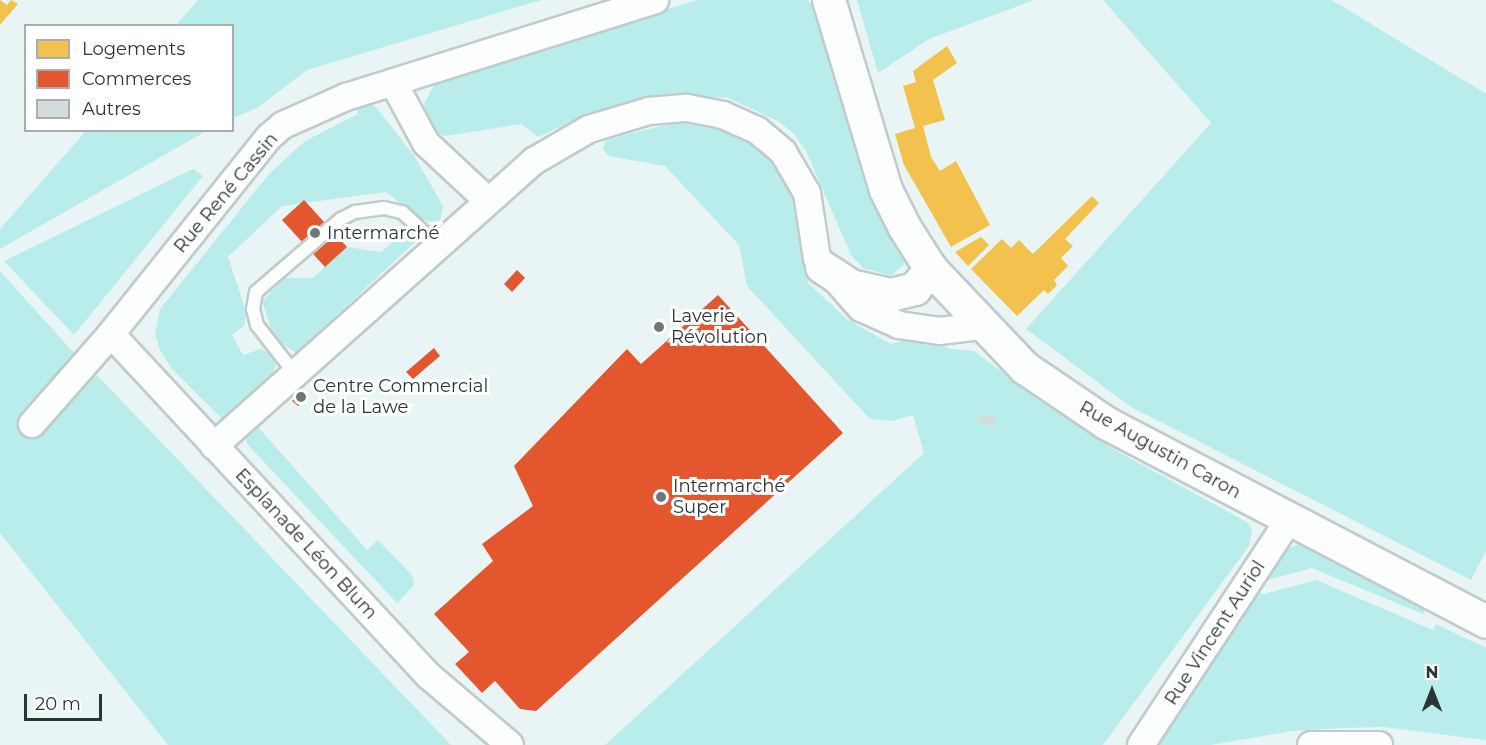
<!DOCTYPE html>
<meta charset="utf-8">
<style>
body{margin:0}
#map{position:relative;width:1486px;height:745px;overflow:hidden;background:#e8f5f4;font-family:Montserrat,sans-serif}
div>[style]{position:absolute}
.green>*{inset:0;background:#b8edeb}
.homes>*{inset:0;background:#f2c14e}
.shops>*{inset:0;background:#e4572e}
.building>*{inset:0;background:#d2dcdc}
.roads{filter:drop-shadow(2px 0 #c1cbca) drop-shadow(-2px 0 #c1cbca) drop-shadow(0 2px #c1cbca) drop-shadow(0 -2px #c1cbca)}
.service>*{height:12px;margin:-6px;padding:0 6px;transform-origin:6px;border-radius:6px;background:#fcfefd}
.minor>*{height:26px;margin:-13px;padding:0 13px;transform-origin:13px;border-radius:13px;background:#fcfefd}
.tertiary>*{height:32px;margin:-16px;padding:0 16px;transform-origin:16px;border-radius:16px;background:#fcfefd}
.dots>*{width:16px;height:16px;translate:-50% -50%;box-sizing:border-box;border:3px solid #fff;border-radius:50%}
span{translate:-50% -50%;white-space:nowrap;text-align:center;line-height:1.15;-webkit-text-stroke:6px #fff;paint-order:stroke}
.street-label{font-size:18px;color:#2c3535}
.poi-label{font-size:18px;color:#2c3535}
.left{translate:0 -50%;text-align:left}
.legend{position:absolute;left:24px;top:24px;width:210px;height:108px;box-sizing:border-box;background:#fff;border:2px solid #abaeae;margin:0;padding:8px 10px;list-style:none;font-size:18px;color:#2c3535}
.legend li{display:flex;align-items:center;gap:12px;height:30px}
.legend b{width:30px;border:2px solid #abaeae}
.north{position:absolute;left:1402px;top:661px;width:60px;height:60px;-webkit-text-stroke:4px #fff;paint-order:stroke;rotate:0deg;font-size:16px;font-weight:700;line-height:24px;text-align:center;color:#2c3535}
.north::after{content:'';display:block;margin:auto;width:21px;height:27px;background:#2c3535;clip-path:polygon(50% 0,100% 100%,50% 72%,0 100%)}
.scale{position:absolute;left:24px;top:694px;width:78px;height:27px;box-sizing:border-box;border:3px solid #2c3535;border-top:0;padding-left:8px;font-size:18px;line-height:21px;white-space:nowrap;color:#2c3535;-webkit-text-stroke:4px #fff;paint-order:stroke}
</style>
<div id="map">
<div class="green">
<div style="clip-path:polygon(198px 0,541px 0,307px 70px,257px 108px,233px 118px,232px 26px,176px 25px)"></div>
<div style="clip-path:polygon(698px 0,807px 0,814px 6px,874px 206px,900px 244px,904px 264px,891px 276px,863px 268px,851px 255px,806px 151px,794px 134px,778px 121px,728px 98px,660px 95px,591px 113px,538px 137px,521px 124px,446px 136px,438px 133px,428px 119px,424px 104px,437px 79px)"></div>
<div style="clip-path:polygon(857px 0,1034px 0,929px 39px,878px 73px)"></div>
<div style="clip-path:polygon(1103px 0,1332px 0,1486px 94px,1486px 551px,1471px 580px,1131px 407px,1026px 329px,1211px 123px)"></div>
<div style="clip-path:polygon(368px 103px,376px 107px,415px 157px,443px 206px,440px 220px,430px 222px,416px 216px,386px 192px,282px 206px,228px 257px,247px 314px,244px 326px,232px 335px,243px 355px,261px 349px,272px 355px,276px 366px,269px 379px,249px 401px,228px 418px,221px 418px,171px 368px,160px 350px,155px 334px,160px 309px,269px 174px,305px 141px,358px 114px,356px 107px)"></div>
<div style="clip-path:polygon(674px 123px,719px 127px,740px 135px,780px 167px,795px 198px,805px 233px,808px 283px,848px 320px,891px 344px,916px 337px,952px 349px,974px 351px,1053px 410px,1115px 450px,1247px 522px,1252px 529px,1249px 546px,1103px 745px,605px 745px,924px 453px,913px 415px,892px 421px,870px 419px,747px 286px,739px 245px,665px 166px,609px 156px,603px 149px,605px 141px,616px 137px)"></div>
<div style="clip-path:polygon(86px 131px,206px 131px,0 249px,0 229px)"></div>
<div style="clip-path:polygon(193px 169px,203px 176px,74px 335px,4px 261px)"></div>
<div style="clip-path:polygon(405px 231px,415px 242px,296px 353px,274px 338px,262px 301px,285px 278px,313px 278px,347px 247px,381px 252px)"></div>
<div style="clip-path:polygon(0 271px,74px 353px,17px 424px,35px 438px,93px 371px,451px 745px,168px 745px,0 533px)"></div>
<div style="clip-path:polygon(260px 421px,259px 428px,367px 550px,378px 540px,412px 575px,414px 585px,397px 603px,247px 444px,246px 436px)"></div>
<div style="clip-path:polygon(1299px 544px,1307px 544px,1486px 632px,1486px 638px,1426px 609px,1423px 614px,1312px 568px,1268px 580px,1286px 549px)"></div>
<div style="clip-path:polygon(1316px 580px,1433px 630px,1436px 624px,1486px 648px,1486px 740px,1384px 727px,1342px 728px,1292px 731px,1210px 745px,1155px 745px,1257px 592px,1264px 594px)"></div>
</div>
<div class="homes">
<div style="clip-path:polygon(0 0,7px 5px,11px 0,18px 4px,0 25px)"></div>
<div style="clip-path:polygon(947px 46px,957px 63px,933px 80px,945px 120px,923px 126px,931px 157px,940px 171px,956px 161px,990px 225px,951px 247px,904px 165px,895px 134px,915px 128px,903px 86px,916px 82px,913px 71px)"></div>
<div style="clip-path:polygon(1092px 196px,1099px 203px,1065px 239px,1073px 246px,1061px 258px,1068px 266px,1054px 280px,1057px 285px,1048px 294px,1044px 290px,1017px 316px,971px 269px,1002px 239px,1011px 248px,1019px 240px,1033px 254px)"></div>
<div style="clip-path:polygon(981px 237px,989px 245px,968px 266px,955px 252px)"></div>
</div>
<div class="shops">
<div style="clip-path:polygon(304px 200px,347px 247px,325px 267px,282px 220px)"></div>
<div style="clip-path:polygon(517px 270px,525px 278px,512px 292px,504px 284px)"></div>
<div style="clip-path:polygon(718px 295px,843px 433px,536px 711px,520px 709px,495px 681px,482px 693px,455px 664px,469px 652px,434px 614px,493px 561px,482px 544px,533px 506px,514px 466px,627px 349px,641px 364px)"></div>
<div style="clip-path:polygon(434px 348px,440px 356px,413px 379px,406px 372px)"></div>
<div style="clip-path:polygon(304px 390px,309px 396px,298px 406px,292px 401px)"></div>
</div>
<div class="building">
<div style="clip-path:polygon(979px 414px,996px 418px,994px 426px,978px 422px)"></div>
</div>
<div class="roads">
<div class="service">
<div style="left:296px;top:375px;width:63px;rotate:-128deg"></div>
<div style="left:257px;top:325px;width:16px;rotate:-104deg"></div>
<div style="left:253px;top:309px;width:17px;rotate:-80deg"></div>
<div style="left:256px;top:292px;width:112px;rotate:-40.7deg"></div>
<div style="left:341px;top:219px;width:16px;rotate:-27deg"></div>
<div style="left:355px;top:212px;width:29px;rotate:-8deg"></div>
<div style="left:384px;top:208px;width:18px;rotate:13deg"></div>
<div style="left:402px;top:212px;width:49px;rotate:42.5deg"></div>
</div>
<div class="minor">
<div style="left:393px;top:82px;width:69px;rotate:61.6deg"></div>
<div style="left:426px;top:143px;width:85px;rotate:43.1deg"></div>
<div style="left:111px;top:334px;width:467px;rotate:47.1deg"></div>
<div style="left:429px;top:676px;width:106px;rotate:40.4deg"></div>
<div style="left:32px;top:424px;width:120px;rotate:-48.7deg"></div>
<div style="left:111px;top:334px;width:253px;rotate:-51.3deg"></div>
<div style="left:269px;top:137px;width:18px;rotate:-41deg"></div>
<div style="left:283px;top:125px;width:69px;rotate:-24deg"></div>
<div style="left:346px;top:97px;width:324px;rotate:-17.4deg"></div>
<div style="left:214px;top:446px;width:429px;rotate:-41.7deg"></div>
<div style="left:534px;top:161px;width:64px;rotate:-30.2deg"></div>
<div style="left:589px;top:129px;width:63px;rotate:-16.7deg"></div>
<div style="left:649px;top:111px;width:38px;rotate:-5deg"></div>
<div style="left:687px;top:108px;width:37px;rotate:11deg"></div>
<div style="left:723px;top:115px;width:37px;rotate:24deg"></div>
<div style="left:757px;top:130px;width:34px;rotate:40deg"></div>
<div style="left:783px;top:152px;width:48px;rotate:59.7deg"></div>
<div style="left:807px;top:193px;width:66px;rotate:81.3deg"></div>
<div style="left:817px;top:258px;width:67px;rotate:48.7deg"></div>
<div style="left:861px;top:308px;width:42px;rotate:24.1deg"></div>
<div style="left:899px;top:325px;width:41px;rotate:8.3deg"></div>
<div style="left:940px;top:331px;width:41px;rotate:-7deg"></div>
<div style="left:1141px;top:745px;width:269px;rotate:-56.7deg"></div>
<div style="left:1311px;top:745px;width:68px"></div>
</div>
<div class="tertiary">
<div style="left:829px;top:0;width:198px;rotate:73.3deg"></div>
<div style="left:886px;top:190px;width:42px;rotate:63.4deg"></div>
<div style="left:905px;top:228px;width:49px;rotate:57.6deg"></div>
<div style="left:931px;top:269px;width:137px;rotate:46.5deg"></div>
<div style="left:1025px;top:368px;width:98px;rotate:34.2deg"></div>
<div style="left:1106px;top:423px;width:429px;rotate:27.6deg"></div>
<div style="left:822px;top:267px;width:35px;rotate:33deg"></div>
<div style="left:851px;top:286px;width:41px;rotate:12.7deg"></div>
<div style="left:891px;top:295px;width:25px;rotate:-14deg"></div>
<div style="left:915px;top:289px;width:26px;rotate:-51deg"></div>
</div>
</div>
<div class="dots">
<div style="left:315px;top:233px;background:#6e7878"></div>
<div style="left:659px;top:327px;background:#6e7878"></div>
<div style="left:301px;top:397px;background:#6e7878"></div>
<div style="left:661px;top:497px;background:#6e7878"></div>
</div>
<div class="street-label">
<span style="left:226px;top:193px;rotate:-50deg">Rue René Cassin</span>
<span style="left:1160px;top:450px;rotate:29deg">Rue Augustin Caron</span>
<span style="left:306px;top:544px;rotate:47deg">Esplanade Léon Blum</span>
<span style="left:1215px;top:633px;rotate:-57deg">Rue Vincent Auriol</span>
</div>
<div class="poi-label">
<span class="left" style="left:327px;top:233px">Intermarché</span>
<span class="left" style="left:671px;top:327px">Laverie<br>Révolution</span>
<span class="left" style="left:313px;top:397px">Centre Commercial<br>de la Lawe</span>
<span class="left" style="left:673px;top:497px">Intermarché<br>Super</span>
</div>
<ul class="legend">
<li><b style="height:16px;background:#f2c14e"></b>Logements</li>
<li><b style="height:16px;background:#e4572e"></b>Commerces</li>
<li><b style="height:16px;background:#d2dcdc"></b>Autres</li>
</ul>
<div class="north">N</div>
<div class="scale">20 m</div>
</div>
